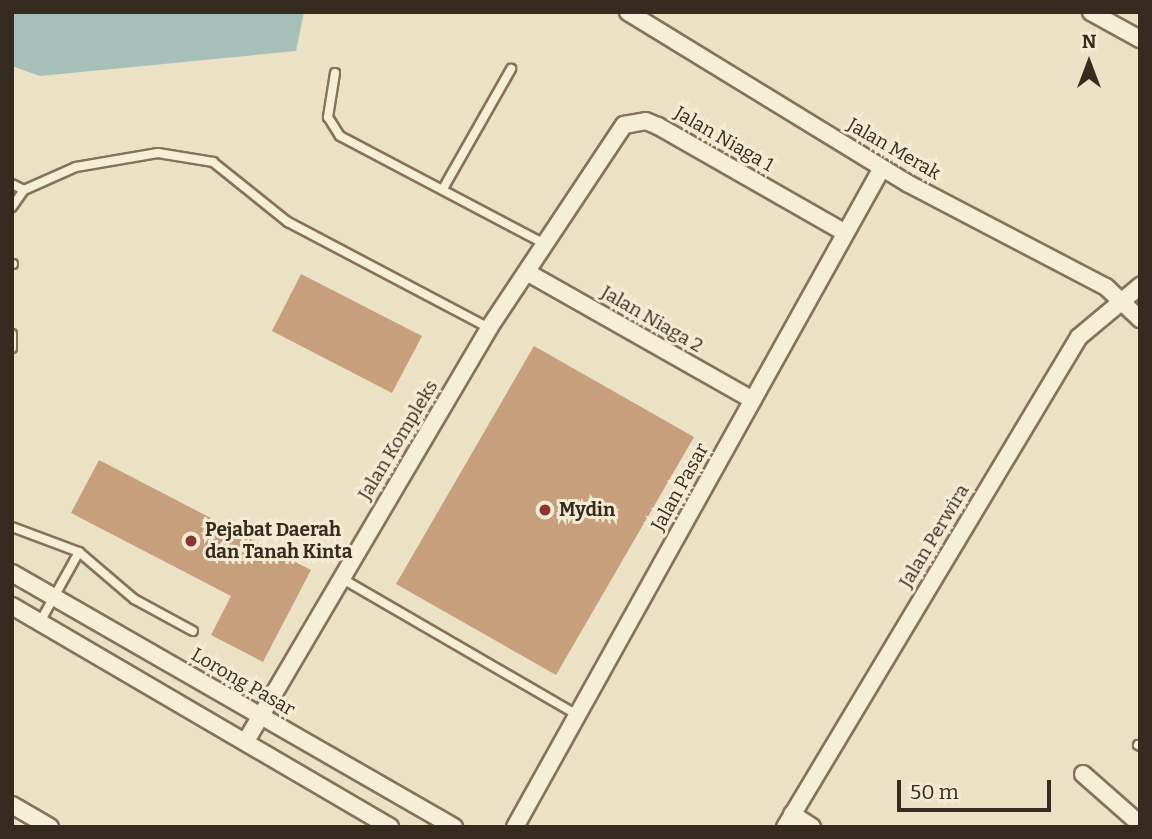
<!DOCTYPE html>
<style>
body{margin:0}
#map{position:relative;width:1152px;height:839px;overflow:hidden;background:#ebe1c4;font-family:Bitter,serif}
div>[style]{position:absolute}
.water>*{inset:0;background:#a6bfb8}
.building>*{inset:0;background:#c79f7d}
.roads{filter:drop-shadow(2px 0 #85735c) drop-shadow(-2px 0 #85735c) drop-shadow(0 2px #85735c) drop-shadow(0 -2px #85735c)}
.lane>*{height:8px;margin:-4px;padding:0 4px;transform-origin:4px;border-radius:4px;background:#f6efd7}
.street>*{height:16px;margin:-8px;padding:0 8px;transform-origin:8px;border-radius:8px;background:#f6efd7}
.dots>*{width:19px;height:19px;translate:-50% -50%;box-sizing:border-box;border:4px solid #f3ebd3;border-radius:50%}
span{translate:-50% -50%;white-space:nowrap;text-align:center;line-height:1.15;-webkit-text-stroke:6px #f3ebd3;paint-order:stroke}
.street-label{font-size:19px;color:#362b1f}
.poi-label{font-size:19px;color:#362b1f;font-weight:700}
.left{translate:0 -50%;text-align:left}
.frame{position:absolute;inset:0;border:14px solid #362b1f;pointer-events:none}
.north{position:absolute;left:1054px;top:28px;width:70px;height:70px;-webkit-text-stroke:5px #f3ebd3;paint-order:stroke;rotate:0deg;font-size:19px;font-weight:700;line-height:28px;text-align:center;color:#362b1f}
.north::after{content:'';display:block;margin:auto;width:24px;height:32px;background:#362b1f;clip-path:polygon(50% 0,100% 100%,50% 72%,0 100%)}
.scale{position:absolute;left:897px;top:780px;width:154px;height:32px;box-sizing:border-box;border:4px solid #362b1f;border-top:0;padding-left:9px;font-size:21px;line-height:24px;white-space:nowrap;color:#362b1f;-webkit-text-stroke:5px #f3ebd3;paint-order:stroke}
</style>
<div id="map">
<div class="water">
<div style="clip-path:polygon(12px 12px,304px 12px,296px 51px,40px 76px,12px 66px)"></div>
</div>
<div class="building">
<div style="clip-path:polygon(301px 274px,422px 336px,392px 393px,272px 331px)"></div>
<div style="clip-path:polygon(534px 346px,694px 437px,556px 675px,396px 584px)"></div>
<div style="clip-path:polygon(99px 460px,311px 570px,263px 662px,211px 635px,231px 596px,71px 513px)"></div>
</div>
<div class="roads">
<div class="lane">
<div style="left:335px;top:73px;width:45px;rotate:99deg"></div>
<div style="left:328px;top:117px;width:22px;rotate:58deg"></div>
<div style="left:340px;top:136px;width:232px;rotate:27.8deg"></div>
<div style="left:12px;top:184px;width:13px;rotate:27deg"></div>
<div style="left:444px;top:187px;width:136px;rotate:-60.4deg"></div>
<div style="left:12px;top:207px;width:21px;rotate:-55deg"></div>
<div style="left:24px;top:190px;width:57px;rotate:-23.9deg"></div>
<div style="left:76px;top:167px;width:83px;rotate:-9.7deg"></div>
<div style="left:158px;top:153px;width:56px;rotate:9.3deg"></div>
<div style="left:213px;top:162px;width:96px;rotate:38.7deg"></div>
<div style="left:288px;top:222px;width:227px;rotate:27.8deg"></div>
<div style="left:12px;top:264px;width:1px"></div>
<div style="left:12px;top:334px;width:14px;rotate:90deg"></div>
<div style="left:12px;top:527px;width:72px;rotate:20.5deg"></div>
<div style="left:79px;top:552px;width:72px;rotate:40.5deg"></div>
<div style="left:134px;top:599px;width:67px;rotate:28.5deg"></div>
<div style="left:341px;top:578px;width:273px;rotate:30.1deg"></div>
<div style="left:40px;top:622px;width:80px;rotate:-60.9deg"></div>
<div style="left:1138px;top:745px;width:2px;rotate:27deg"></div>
</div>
<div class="street">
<div style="left:628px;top:12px;width:327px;rotate:31.5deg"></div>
<div style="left:907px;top:183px;width:225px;rotate:27.6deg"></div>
<div style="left:1106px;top:287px;width:47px;rotate:43.3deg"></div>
<div style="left:1091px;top:12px;width:56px;rotate:28.9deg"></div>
<div style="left:530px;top:274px;width:256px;rotate:29.5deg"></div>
<div style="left:12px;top:573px;width:510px;rotate:29.88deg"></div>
<div style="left:12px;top:606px;width:438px;rotate:30.3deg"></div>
<div style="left:246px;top:741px;width:479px;rotate:-59.5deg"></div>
<div style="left:489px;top:328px;width:244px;rotate:-56.4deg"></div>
<div style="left:624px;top:125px;width:22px;rotate:-10deg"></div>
<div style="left:646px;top:121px;width:13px;rotate:23deg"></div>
<div style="left:658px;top:126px;width:214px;rotate:29.7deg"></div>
<div style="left:1083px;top:774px;width:76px;rotate:41.3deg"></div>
<div style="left:12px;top:805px;width:44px;rotate:30.1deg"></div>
<div style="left:792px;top:814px;width:24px;rotate:33deg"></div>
<div style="left:515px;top:827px;width:754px;rotate:-60.89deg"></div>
<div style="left:785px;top:827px;width:571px;rotate:-59.04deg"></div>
<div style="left:1079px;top:337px;width:80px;rotate:-39.9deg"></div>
</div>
</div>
<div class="dots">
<div style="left:545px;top:510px;background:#8f3430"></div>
<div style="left:191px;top:541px;background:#8f3430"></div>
</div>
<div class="street-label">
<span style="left:724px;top:139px;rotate:30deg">Jalan Niaga 1</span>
<span style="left:894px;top:149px;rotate:30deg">Jalan Merak</span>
<span style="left:652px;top:319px;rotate:30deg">Jalan Niaga 2</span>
<span style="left:398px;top:440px;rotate:-59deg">Jalan Kompleks</span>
<span style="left:680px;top:487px;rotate:-61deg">Jalan Pasar</span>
<span style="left:934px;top:536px;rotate:-59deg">Jalan Perwira</span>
<span style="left:243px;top:682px;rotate:30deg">Lorong Pasar</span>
</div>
<div class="poi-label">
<span class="left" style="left:559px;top:510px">Mydin</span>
<span class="left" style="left:205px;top:541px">Pejabat Daerah<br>dan Tanah Kinta</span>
</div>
<div class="frame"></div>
<div class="north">N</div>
<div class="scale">50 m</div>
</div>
